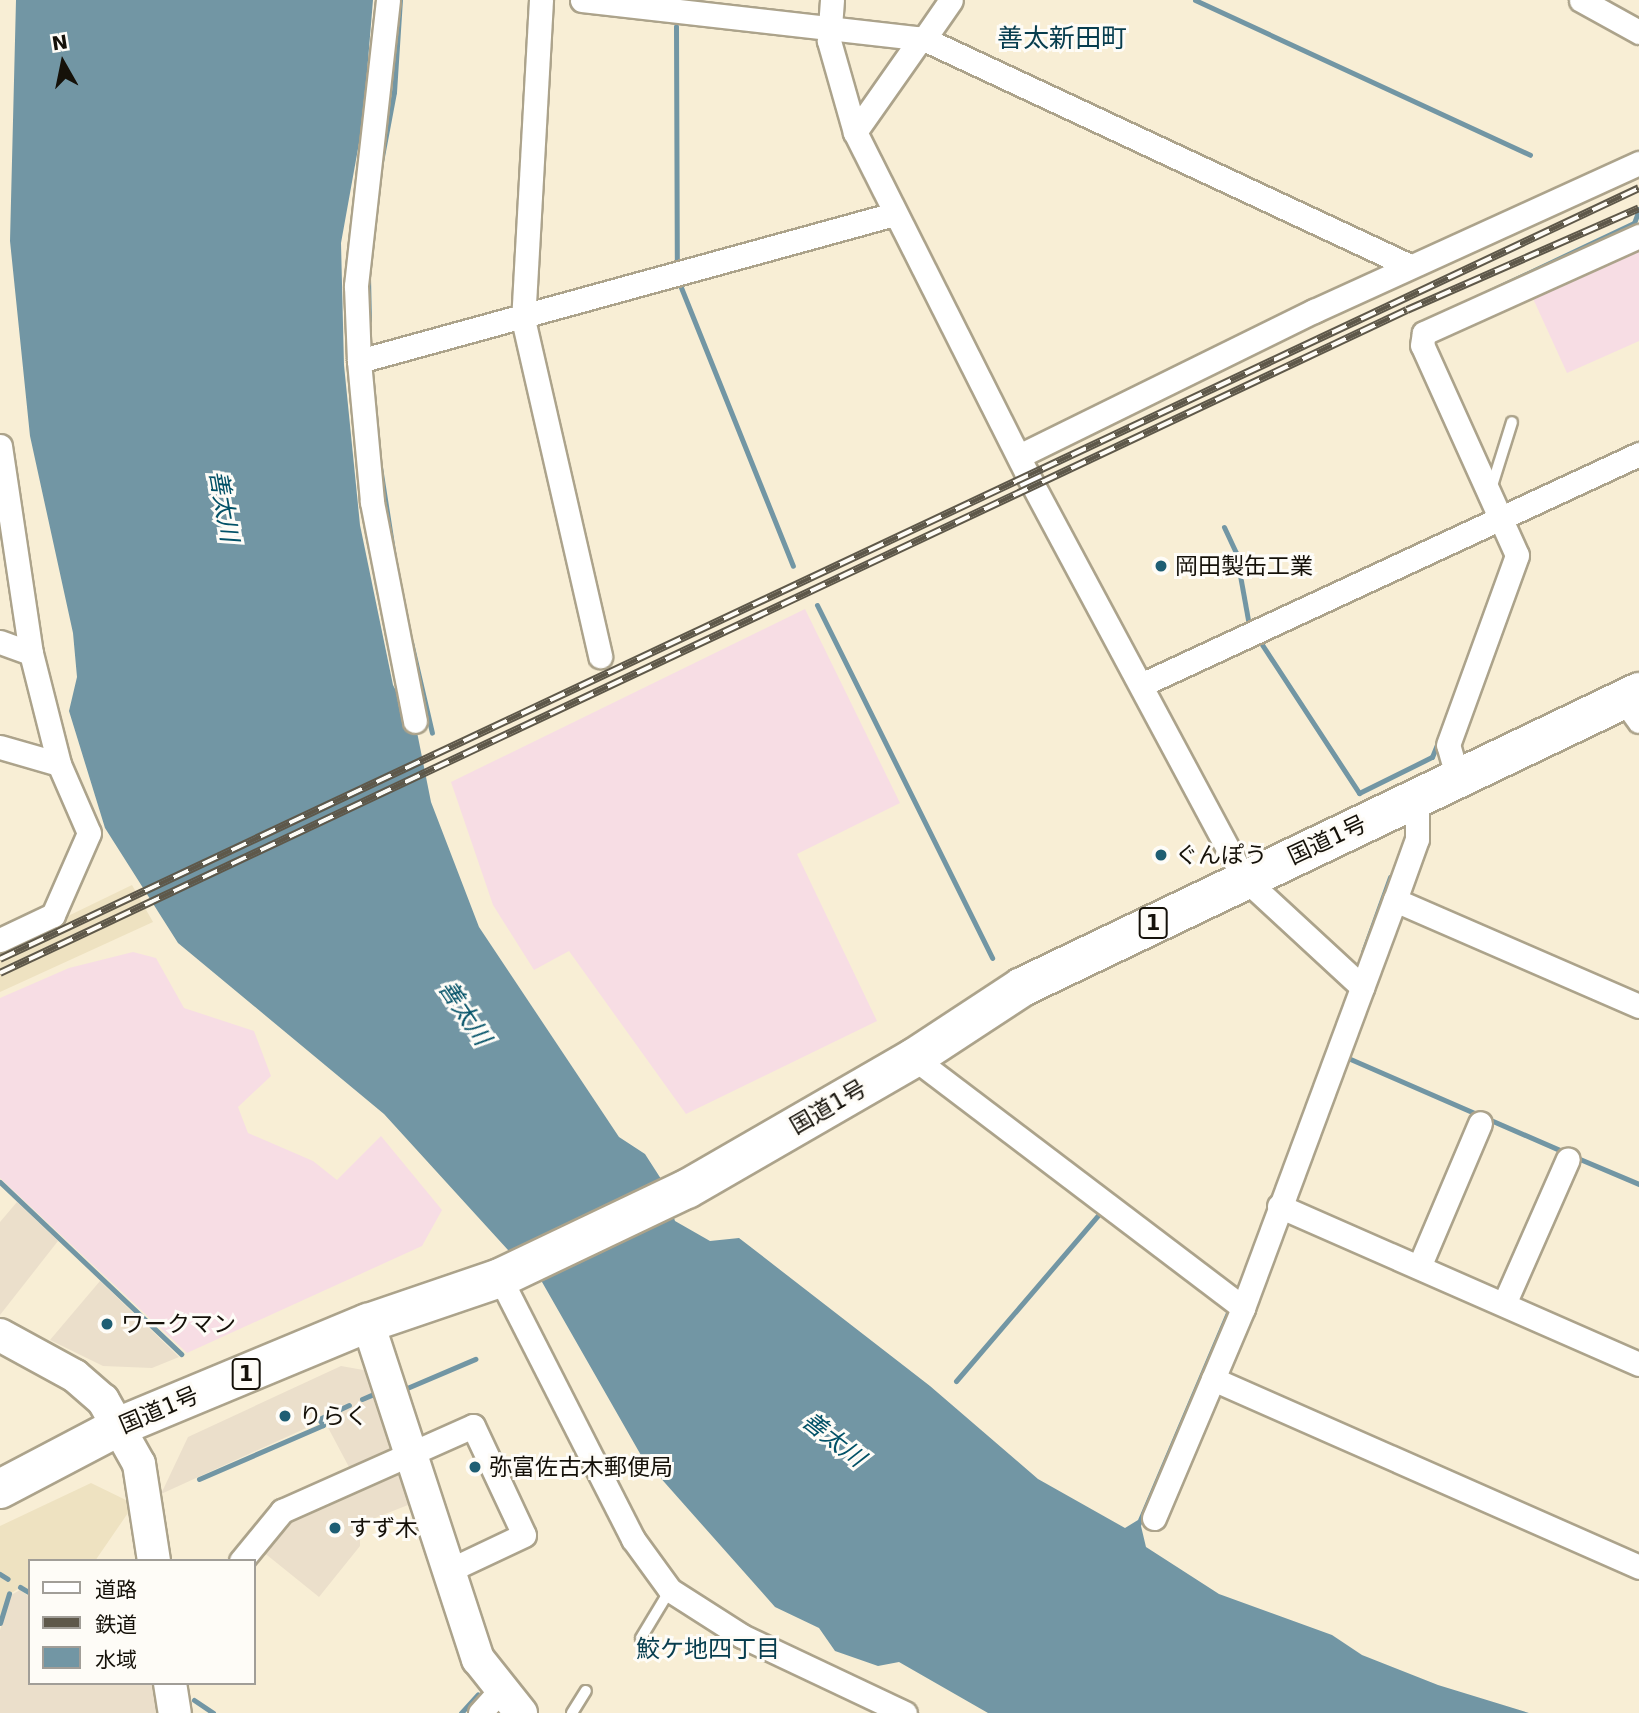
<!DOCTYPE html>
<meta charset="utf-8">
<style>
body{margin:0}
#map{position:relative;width:1639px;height:1713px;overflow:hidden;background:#f8eed5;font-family:"DejaVu Sans","Noto Sans JP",sans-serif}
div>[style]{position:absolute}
.commercial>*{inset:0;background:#ebdfcb}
.industrial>*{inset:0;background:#f7dde4}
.built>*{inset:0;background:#eee2c1}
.water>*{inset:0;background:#7296a4}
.stream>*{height:5px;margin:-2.5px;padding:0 2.5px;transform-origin:2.5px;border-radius:2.5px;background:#7296a4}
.roads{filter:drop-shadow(2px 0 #aca38b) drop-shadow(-2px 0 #aca38b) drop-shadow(0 2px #aca38b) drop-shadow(0 -2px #aca38b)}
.lane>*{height:10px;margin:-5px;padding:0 5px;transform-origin:5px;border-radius:5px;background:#fff}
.street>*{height:23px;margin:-11.5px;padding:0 11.5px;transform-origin:11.5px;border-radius:11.5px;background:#fff}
.secondary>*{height:32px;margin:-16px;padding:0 16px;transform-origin:16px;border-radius:16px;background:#fff}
.highway>*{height:38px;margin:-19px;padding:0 19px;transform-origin:19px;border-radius:19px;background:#fff}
.rail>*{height:8px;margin-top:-4px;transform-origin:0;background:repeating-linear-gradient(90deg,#fefcf7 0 16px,#5e584a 0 32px);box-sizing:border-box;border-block:2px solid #5e584a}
.dots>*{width:19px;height:19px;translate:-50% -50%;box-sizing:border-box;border:4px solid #fefcf7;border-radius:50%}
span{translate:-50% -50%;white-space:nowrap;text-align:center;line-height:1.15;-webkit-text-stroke:6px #fefcf7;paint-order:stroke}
.shield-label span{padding:2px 5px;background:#fefcf7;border:2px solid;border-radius:5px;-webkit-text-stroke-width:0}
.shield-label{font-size:21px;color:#151109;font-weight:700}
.poi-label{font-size:23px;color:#151109}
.left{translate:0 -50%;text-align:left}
.street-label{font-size:23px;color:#151109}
.water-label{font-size:24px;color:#025167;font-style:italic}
.neighbourhood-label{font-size:24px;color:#073d4e}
.quarter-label{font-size:26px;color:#073d4e}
.legend{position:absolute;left:28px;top:1559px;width:228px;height:126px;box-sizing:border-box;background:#fefcf7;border:2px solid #a19e98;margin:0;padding:9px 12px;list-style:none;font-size:21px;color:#151109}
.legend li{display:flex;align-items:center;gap:14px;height:35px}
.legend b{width:35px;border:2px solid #a19e98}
.north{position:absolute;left:28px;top:28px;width:70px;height:70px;-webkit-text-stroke:5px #fefcf7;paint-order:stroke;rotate:351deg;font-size:19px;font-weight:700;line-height:28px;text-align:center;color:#151109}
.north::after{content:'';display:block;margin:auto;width:24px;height:32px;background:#151109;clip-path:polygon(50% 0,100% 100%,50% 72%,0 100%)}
</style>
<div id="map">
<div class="commercial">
<div style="clip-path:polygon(17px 1202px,58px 1241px,0 1315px,0 1222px)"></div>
<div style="clip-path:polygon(100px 1281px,148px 1327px,179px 1357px,152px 1368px,103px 1366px,50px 1340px)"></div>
<div style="clip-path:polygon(341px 1366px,369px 1371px,393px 1442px,389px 1450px,350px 1469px,324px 1420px,161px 1494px,188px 1437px)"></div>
<div style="clip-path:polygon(396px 1469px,413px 1503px,360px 1524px,360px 1546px,319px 1597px,262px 1551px,289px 1518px)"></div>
<div style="clip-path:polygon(20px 1590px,30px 1597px,30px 1683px,153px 1683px,158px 1713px,0 1713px,0 1630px,11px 1595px)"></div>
</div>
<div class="industrial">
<div style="clip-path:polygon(1639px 242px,1639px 341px,1567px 373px,1530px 292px)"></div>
<div style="clip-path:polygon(805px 609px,900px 803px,797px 854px,877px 1021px,686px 1114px,569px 951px,534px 970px,493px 905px,451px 782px)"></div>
<div style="clip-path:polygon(133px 952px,156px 958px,184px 1008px,254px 1031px,271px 1076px,238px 1107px,248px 1133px,313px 1161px,337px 1180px,381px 1136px,442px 1210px,422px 1246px,187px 1353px,0 1178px,0 998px,69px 968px)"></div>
</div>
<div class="built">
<div style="clip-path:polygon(132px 885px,153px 922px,0 992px,0 949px)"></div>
<div style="clip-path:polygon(91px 1483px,130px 1502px,130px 1510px,95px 1561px,30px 1561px,30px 1591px,23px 1586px,8px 1595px,0 1623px,0 1526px)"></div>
</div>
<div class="water">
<div style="clip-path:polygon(16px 0,373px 0,363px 121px,341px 243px,344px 365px,360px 525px,393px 685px,417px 732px,431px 802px,479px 927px,619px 1137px,645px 1154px,663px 1182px,675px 1221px,710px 1241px,739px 1238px,930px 1386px,1038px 1479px,1125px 1528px,1138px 1520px,1228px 1308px,1233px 1312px,1141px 1526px,1146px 1547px,1219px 1594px,1332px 1635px,1362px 1655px,1438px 1685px,1529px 1713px,988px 1713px,899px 1662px,878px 1666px,835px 1651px,819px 1628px,775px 1607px,642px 1457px,538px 1275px,508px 1250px,384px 1114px,178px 943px,105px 828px,69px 711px,77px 677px,73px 633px,30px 436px,10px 241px)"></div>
</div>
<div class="stream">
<div style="left:1195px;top:0;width:369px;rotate:24.8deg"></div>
<div style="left:676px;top:26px;width:241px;rotate:89.8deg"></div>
<div style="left:380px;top:167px;width:76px;rotate:-79.4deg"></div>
<div style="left:394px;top:92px;width:92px;rotate:-86.3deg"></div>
<div style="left:368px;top:277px;width:43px;rotate:88.7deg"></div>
<div style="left:678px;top:280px;width:308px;rotate:68.1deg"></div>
<div style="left:1490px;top:291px;width:159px;rotate:-25.3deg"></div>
<div style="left:1634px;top:223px;width:15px;rotate:-70deg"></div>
<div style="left:380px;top:467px;width:91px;rotate:81.2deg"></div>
<div style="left:1224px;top:527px;width:29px;rotate:65deg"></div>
<div style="left:1236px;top:553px;width:73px;rotate:79.8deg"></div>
<div style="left:817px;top:605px;width:394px;rotate:63.6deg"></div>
<div style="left:1259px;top:640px;width:183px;rotate:56.8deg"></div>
<div style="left:1359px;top:793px;width:81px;rotate:-26.3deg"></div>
<div style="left:1432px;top:757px;width:18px;rotate:-68deg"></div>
<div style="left:411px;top:642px;width:93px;rotate:77deg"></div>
<div style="left:1363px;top:952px;width:80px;rotate:-70.2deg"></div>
<div style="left:1348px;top:1058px;width:238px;rotate:23.5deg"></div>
<div style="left:1575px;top:1157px;width:69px;rotate:22.9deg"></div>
<div style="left:0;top:1182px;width:250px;rotate:43.5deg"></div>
<div style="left:956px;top:1381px;width:221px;rotate:-49.4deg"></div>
<div style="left:400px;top:1391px;width:82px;rotate:-23.1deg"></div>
<div style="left:362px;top:1399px;width:13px;rotate:-23deg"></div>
<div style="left:199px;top:1479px;width:135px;rotate:-23.5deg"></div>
<div style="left:323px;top:1425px;width:7px;rotate:-124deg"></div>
<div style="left:319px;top:1419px;width:33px;rotate:-25deg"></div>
<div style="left:0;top:1574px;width:9px;rotate:32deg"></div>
<div style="left:20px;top:1587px;width:12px;rotate:31deg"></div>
<div style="left:0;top:1623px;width:31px;rotate:-73deg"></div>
<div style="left:194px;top:1700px;width:23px;rotate:34deg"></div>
<div style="left:461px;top:1713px;width:25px;rotate:-48deg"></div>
</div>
<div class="roads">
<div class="lane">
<div style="left:1491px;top:489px;width:70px;rotate:-72.6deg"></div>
<div style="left:641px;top:1638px;width:56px;rotate:-58.9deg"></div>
<div style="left:572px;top:1713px;width:26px;rotate:-58deg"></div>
</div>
<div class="street">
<div style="left:388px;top:0;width:288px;rotate:96.4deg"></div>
<div style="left:356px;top:286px;width:75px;rotate:87.7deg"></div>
<div style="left:359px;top:361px;width:142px;rotate:84.7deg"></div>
<div style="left:372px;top:502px;width:223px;rotate:78.9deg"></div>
<div style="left:541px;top:0;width:320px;rotate:93.2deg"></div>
<div style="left:523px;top:319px;width:346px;rotate:77.1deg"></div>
<div style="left:582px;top:0;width:344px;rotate:6.5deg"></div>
<div style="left:924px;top:39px;width:536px;rotate:25.04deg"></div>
<div style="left:832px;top:0;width:41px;rotate:94.2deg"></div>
<div style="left:829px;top:41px;width:95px;rotate:74.1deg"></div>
<div style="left:855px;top:132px;width:383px;rotate:63.3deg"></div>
<div style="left:1027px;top:474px;width:459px;rotate:61.8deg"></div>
<div style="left:1244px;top:878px;width:161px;rotate:42.7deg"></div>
<div style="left:1581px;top:0;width:66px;rotate:28.9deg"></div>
<div style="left:924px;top:39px;width:47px;rotate:-55.3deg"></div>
<div style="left:855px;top:132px;width:115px;rotate:-54.9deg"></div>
<div style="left:359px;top:361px;width:555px;rotate:-15.36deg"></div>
<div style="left:0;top:446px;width:209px;rotate:81.5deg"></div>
<div style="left:31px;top:653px;width:114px;rotate:75.8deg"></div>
<div style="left:59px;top:764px;width:75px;rotate:66.5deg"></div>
<div style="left:89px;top:833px;width:90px;rotate:113.7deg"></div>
<div style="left:53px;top:915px;width:59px;rotate:154.7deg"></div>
<div style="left:1019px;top:456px;width:329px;rotate:-26.2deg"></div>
<div style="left:1314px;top:311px;width:357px;rotate:-24.5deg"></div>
<div style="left:0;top:642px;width:33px;rotate:20deg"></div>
<div style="left:1141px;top:685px;width:549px;rotate:-24.88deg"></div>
<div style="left:1623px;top:699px;width:27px;rotate:54deg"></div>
<div style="left:0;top:747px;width:61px;rotate:16.1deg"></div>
<div style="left:1458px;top:779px;width:35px;rotate:-106deg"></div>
<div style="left:1448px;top:745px;width:202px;rotate:-70deg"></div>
<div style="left:1517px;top:555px;width:230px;rotate:-114.3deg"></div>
<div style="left:1422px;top:345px;width:12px;rotate:-81deg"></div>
<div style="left:1424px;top:333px;width:236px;rotate:-24.3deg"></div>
<div style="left:1395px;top:900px;width:266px;rotate:23.5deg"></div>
<div style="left:914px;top:1058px;width:413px;rotate:37.2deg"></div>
<div style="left:1279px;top:1206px;width:393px;rotate:23.7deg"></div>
<div style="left:1419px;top:1267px;width:156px;rotate:-67deg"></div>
<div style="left:500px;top:1278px;width:293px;rotate:63deg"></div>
<div style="left:633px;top:1539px;width:63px;rotate:54deg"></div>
<div style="left:670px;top:1590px;width:85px;rotate:32.6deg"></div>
<div style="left:742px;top:1636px;width:180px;rotate:25.3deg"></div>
<div style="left:1504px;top:1304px;width:158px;rotate:-66.2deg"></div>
<div style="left:1213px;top:1379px;width:466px;rotate:23.8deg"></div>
<div style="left:1154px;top:1518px;width:228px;rotate:-67deg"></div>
<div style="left:1243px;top:1308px;width:435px;rotate:-69.6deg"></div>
<div style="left:1395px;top:900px;width:65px;rotate:-70.2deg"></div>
<div style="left:1417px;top:839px;width:41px;rotate:-90deg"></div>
<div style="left:241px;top:1561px;width:65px;rotate:-50.6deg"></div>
<div style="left:282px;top:1511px;width:209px;rotate:-24deg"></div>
<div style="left:473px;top:1426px;width:120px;rotate:64.9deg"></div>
<div style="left:524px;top:1535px;width:84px;rotate:154.7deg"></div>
<div style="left:480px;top:1713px;width:28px;rotate:-48deg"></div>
</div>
<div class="secondary">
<div style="left:368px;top:1323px;width:354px;rotate:71.9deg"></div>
<div style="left:478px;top:1659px;width:69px;rotate:51.5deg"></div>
<div style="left:0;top:1335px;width:85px;rotate:28.7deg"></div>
<div style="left:75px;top:1376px;width:37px;rotate:41deg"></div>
<div style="left:103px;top:1400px;width:73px;rotate:60.6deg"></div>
<div style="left:139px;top:1464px;width:98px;rotate:81.2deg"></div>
<div style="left:170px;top:1683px;width:30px;rotate:81deg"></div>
</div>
<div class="highway">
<div style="left:0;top:1489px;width:136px;rotate:-27.7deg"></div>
<div style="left:120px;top:1426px;width:269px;rotate:-22.6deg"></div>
<div style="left:368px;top:1323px;width:139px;rotate:-18.8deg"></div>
<div style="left:500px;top:1278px;width:207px;rotate:-25.5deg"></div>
<div style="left:687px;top:1189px;width:262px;rotate:-30deg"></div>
<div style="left:914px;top:1058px;width:129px;rotate:-33.3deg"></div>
<div style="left:1022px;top:987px;width:684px;rotate:-25.55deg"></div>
</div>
</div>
<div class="rail">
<div style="left:0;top:959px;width:1811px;rotate:-25.19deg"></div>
<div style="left:0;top:973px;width:1555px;rotate:-25.23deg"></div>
<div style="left:1407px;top:310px;width:253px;rotate:-23.7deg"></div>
</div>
<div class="dots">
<div style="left:1161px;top:566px;background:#1e5e73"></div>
<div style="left:1161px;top:855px;background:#1e5e73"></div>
<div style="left:107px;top:1324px;background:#1e5e73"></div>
<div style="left:285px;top:1416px;background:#1e5e73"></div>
<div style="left:475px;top:1467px;background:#1e5e73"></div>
<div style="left:335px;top:1528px;background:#1e5e73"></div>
</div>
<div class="shield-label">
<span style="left:1153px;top:923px">1</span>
<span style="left:246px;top:1374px">1</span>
</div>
<div class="poi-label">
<span class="left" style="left:1175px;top:566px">岡田製缶工業</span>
<span class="left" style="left:1175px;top:855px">ぐんぽう</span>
<span class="left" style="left:121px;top:1324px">ワークマン</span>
<span class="left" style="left:299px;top:1416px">りらく</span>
<span class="left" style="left:489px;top:1467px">弥富佐古木郵便局</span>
<span class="left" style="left:349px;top:1528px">すず木</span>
</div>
<div class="street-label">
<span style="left:1327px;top:840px;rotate:-25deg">国道1号</span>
<span style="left:828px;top:1107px;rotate:-30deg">国道1号</span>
<span style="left:159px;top:1410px;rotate:-23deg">国道1号</span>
</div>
<div class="water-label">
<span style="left:223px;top:506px;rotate:80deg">善太川</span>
<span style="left:464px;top:1013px;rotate:56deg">善太川</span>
<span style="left:833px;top:1440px;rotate:38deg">善太川</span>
</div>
<div class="neighbourhood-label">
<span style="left:708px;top:1650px">鮫ケ地四丁目</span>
</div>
<div class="quarter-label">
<span style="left:1062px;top:39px">善太新田町</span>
</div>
<ul class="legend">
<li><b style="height:9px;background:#fff"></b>道路</li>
<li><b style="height:9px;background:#5e584a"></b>鉄道</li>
<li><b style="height:19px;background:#7296a4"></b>水域</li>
</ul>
<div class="north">N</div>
</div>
